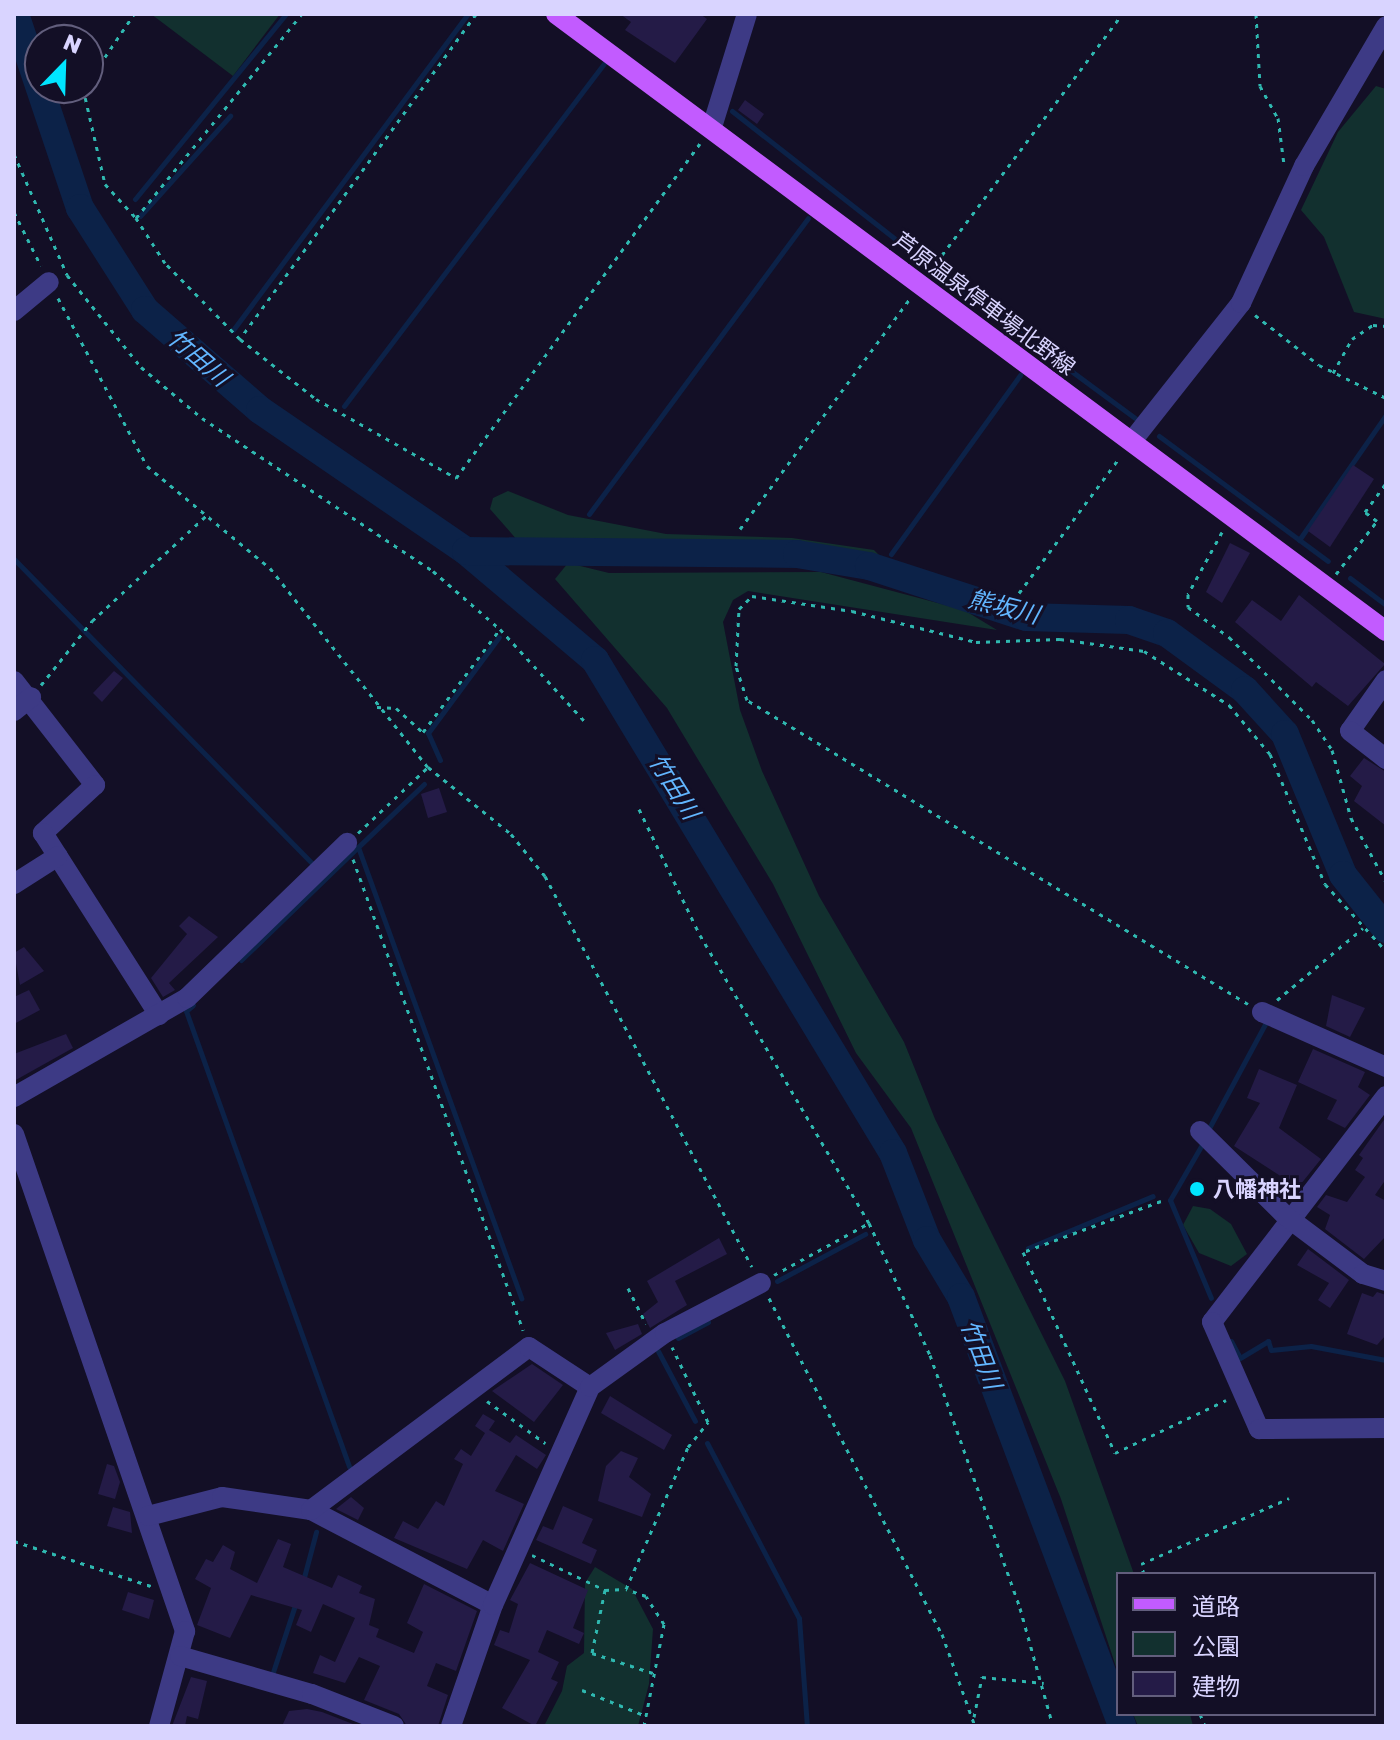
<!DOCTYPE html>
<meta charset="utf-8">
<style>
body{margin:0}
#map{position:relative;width:1400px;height:1740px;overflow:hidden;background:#130f26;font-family:"Golos Text","Noto Sans JP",sans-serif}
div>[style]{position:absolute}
.green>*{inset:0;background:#12302f}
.stream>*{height:5px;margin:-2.5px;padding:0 2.5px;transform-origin:2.5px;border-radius:2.5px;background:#0c2248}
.river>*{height:28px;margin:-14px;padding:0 14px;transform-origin:14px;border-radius:14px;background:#0c2248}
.building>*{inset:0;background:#241b47}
.path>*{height:3px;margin-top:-1.5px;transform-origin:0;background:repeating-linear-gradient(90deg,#2fb8b0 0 4px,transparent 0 10px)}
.minor>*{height:20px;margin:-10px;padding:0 10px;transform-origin:10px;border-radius:10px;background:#3d3a85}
.major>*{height:20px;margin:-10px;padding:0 10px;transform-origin:10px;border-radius:10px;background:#c25bff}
.dots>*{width:22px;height:22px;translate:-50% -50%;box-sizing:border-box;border:4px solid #130f26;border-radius:50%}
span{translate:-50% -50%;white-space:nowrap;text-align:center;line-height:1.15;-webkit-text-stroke:6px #130f26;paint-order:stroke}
.street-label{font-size:22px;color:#d9d4ff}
.poi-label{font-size:22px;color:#d9d4ff;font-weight:700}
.left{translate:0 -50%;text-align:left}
.water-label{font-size:24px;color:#62b6ff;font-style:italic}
.frame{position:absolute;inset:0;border:16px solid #d9d4ff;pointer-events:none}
.legend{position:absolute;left:1116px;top:1572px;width:260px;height:144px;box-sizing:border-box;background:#130f26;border:2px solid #625e7d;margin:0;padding:10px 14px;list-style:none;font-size:24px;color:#d9d4ff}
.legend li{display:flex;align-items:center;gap:16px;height:40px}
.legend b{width:40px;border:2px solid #625e7d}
.north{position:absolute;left:24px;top:24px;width:80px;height:80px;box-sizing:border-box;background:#130f26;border:2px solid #625e7d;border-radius:50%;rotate:23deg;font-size:22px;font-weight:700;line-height:32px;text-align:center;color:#d9d4ff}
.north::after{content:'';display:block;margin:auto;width:28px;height:36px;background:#00e5ff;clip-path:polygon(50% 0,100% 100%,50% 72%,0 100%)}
</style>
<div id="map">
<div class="green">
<div style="clip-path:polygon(151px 14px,280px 14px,233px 76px)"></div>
<div style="clip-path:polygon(1376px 86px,1386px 89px,1386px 319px,1354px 312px,1324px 237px,1301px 210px,1338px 132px)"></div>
<div style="clip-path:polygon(508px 491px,568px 515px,666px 534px,792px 538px,874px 550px,883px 559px,764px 547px,518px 541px,490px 509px,493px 498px)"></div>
<div style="clip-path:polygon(568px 563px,609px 573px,821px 572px,964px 610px,997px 630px,748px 591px,733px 600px,723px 622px,740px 710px,762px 771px,819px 896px,904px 1042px,935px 1119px,1065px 1381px,1134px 1574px,1118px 1574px,1118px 1673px,1061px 1499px,911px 1128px,856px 1053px,773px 884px,667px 708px,555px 579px)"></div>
<div style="clip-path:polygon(1193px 1206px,1210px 1209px,1231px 1224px,1247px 1254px,1231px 1266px,1199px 1253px,1183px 1225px)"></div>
<div style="clip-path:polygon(595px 1567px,632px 1589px,653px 1629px,649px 1684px,638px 1726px,544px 1726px,562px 1691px,567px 1666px,584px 1653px,585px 1583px)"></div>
<div style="clip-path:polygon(1133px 1714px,1190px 1714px,1193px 1726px,1138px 1726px)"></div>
</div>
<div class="stream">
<div style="left:732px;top:111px;width:248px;rotate:38.1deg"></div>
<div style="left:135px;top:199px;width:239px;rotate:-50.8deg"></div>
<div style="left:140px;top:216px;width:135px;rotate:-48deg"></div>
<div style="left:937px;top:272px;width:251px;rotate:36.4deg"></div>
<div style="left:233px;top:330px;width:394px;rotate:-53.4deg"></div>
<div style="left:344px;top:406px;width:430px;rotate:-52.8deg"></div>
<div style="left:1159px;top:436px;width:210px;rotate:36.5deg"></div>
<div style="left:589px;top:514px;width:368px;rotate:-53.5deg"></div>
<div style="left:1299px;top:540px;width:152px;rotate:-55.2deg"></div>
<div style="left:891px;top:554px;width:221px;rotate:-54.2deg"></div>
<div style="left:14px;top:559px;width:427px;rotate:45.6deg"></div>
<div style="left:1350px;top:578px;width:45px;rotate:36.9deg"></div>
<div style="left:440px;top:760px;width:30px;rotate:-114deg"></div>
<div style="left:428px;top:733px;width:119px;rotate:-53.5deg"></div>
<div style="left:424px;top:784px;width:91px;rotate:136.3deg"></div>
<div style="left:358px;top:847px;width:480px;rotate:70.1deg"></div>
<div style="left:241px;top:960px;width:163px;rotate:-44deg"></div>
<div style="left:193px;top:1005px;width:9px;rotate:139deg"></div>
<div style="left:186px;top:1011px;width:484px;rotate:70.3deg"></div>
<div style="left:1208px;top:1130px;width:120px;rotate:-61.7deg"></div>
<div style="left:1204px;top:1141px;width:68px;rotate:120deg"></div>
<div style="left:1170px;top:1200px;width:106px;rotate:67.3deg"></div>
<div style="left:1028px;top:1248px;width:135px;rotate:-22.6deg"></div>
<div style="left:777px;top:1281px;width:100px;rotate:-28.1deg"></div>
<div style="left:678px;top:1338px;width:34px;rotate:-28deg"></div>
<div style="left:1231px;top:1341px;width:19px;rotate:62deg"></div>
<div style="left:1240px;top:1358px;width:33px;rotate:-31deg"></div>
<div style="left:1268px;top:1341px;width:9px;rotate:72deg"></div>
<div style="left:1271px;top:1350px;width:40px;rotate:-5.7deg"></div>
<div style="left:1311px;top:1346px;width:76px;rotate:10.6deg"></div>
<div style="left:658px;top:1351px;width:79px;rotate:62.1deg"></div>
<div style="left:707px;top:1443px;width:198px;rotate:62.3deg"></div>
<div style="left:799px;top:1618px;width:108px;rotate:85.8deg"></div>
<div style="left:303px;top:1581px;width:51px;rotate:-75.1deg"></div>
<div style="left:272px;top:1675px;width:77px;rotate:-71.8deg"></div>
<div style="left:1386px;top:1701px;width:7px;rotate:90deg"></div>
</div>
<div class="river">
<div style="left:15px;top:14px;width:205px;rotate:71.5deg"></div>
<div style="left:80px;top:208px;width:121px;rotate:57.5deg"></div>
<div style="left:145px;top:310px;width:152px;rotate:41deg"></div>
<div style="left:260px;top:410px;width:250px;rotate:34.4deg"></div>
<div style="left:466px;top:551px;width:169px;rotate:40.2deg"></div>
<div style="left:595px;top:660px;width:576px;rotate:58.85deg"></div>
<div style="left:893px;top:1153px;width:93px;rotate:68.7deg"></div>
<div style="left:927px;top:1240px;width:66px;rotate:59.2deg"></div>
<div style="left:961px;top:1297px;width:458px;rotate:69.4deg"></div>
<div style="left:466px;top:551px;width:331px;rotate:0.5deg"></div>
<div style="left:797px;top:554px;width:73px;rotate:9.5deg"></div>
<div style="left:869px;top:566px;width:165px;rotate:18deg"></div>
<div style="left:1026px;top:617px;width:103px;rotate:1.7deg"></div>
<div style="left:1129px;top:620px;width:40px;rotate:18.9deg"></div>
<div style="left:1167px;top:633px;width:97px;rotate:36.2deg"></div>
<div style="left:1245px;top:690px;width:59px;rotate:47.7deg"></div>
<div style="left:1285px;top:734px;width:152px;rotate:67.6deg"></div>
<div style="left:1343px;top:875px;width:69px;rotate:51.5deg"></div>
</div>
<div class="building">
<div style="clip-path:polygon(620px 14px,700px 14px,707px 19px,675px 63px,625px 30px,631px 22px)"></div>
<div style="clip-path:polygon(745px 100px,764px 114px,757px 124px,738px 110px)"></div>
<div style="clip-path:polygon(1353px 465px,1374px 479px,1330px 547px,1308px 531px)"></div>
<div style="clip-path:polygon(1230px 543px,1250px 553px,1222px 603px,1206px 592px)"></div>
<div style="clip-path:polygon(1299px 595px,1385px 664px,1348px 706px,1316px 682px,1312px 687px,1235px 622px,1252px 600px,1281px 621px)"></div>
<div style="clip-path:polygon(114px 671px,123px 678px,102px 702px,93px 693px)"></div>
<div style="clip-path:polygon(1364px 758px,1386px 772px,1386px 826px,1354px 801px,1362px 786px,1350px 776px)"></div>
<div style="clip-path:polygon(439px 788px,447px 812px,428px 818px,421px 794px)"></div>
<div style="clip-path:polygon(189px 916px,218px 937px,169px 983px,175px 990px,163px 997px,151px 978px,187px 934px,179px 926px)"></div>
<div style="clip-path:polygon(24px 947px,44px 971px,20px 985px,14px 953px)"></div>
<div style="clip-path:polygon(29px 990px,40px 1010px,14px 1024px,14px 997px)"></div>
<div style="clip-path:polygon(1332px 995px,1365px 1008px,1350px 1037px,1326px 1026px)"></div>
<div style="clip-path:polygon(66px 1034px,73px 1048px,14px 1081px,14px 1054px)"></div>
<div style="clip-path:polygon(1313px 1049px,1365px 1072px,1358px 1087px,1370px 1095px,1345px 1128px,1327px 1119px,1337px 1100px,1298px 1082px)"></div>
<div style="clip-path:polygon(1259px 1069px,1297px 1085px,1279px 1128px,1321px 1159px,1288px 1200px,1274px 1186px,1282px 1177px,1234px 1146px,1260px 1103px,1247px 1098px)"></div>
<div style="clip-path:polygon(1386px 1117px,1386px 1179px,1375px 1195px,1386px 1201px,1386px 1236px,1364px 1259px,1325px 1229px,1330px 1215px,1317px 1207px,1326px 1195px,1347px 1202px,1365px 1177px,1355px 1170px,1363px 1158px,1359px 1155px)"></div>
<div style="clip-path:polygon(719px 1238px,727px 1254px,675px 1281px,687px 1305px,650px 1328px,643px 1314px,658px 1302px,647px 1281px)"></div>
<div style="clip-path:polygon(1308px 1249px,1349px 1280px,1330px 1308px,1318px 1300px,1329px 1283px,1297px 1265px)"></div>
<div style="clip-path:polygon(1377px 1292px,1386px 1295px,1386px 1335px,1377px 1345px,1347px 1334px,1362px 1293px,1373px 1297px)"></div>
<div style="clip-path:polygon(638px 1324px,642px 1334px,615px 1350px,606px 1333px)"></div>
<div style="clip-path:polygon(532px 1364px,563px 1385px,534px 1422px,492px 1391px)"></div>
<div style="clip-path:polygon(610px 1396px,672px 1435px,664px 1450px,601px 1413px)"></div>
<div style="clip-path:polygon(483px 1414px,495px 1421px,489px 1430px,510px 1443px,516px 1435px,546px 1455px,537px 1469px,516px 1455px,495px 1491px,524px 1504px,503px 1551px,483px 1540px,467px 1569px,394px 1538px,403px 1521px,418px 1529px,436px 1501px,444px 1506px,463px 1464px,454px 1459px,461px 1449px,471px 1456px,485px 1433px,475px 1426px)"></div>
<div style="clip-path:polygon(621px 1451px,638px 1458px,629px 1477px,651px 1494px,642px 1517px,598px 1501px,606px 1466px)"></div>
<div style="clip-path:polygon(107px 1464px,114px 1466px,120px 1482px,115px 1499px,98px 1494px)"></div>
<div style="clip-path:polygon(351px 1497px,364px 1508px,358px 1520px,336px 1509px)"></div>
<div style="clip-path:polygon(563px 1506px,593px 1519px,582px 1543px,597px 1550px,591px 1564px,536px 1540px,543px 1526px,553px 1530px)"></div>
<div style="clip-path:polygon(113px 1507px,130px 1512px,132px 1533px,107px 1526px)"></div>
<div style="clip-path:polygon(278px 1539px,291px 1544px,283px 1567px,332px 1588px,338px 1575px,362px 1586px,359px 1593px,375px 1599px,369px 1625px,379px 1629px,376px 1637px,414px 1653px,423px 1632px,407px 1623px,424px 1584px,477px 1611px,456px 1671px,436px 1663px,427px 1686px,448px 1695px,438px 1726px,407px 1726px,399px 1714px,364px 1700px,380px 1666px,359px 1657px,345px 1683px,313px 1673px,320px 1655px,335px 1662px,355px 1618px,323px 1604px,311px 1632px,296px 1625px,302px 1610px,251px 1595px,230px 1638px,197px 1625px,211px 1588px,195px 1579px,206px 1559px,213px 1562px,223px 1545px,235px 1552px,230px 1569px,257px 1583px)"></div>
<div style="clip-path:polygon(530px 1563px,588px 1590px,573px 1628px,584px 1633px,579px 1644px,547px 1630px,538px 1652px,559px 1662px,551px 1679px,558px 1682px,535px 1726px,502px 1708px,530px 1660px,494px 1645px,500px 1630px,509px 1633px,518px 1604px,510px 1600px)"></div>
<div style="clip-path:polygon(128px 1592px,154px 1600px,149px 1619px,122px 1610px)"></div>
<div style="clip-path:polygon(191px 1677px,207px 1681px,198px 1719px,187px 1716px,185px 1726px,172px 1726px)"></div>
<div style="clip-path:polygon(307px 1709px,322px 1712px,358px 1726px,282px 1726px,289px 1711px)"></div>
</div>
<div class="path">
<div style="left:476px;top:14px;width:402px;rotate:126deg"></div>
<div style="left:240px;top:339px;width:97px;rotate:38.3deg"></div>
<div style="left:316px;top:399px;width:161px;rotate:29.4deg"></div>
<div style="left:456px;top:478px;width:414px;rotate:-53.9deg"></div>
<div style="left:1256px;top:14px;width:72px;rotate:86.8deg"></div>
<div style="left:1260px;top:86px;width:37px;rotate:61deg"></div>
<div style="left:1278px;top:118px;width:46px;rotate:82.6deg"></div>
<div style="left:1278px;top:14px;width:27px"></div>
<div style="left:88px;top:82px;width:82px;rotate:-55.9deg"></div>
<div style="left:83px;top:88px;width:98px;rotate:77.1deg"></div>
<div style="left:105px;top:184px;width:46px;rotate:47.6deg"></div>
<div style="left:14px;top:154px;width:132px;rotate:66.3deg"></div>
<div style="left:67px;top:275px;width:118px;rotate:51.2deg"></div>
<div style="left:141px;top:367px;width:80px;rotate:39.9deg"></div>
<div style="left:202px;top:418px;width:277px;rotate:33.5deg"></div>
<div style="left:433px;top:571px;width:89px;rotate:40.9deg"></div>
<div style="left:500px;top:629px;width:129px;rotate:47.5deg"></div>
<div style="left:14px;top:212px;width:60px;rotate:63.4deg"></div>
<div style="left:930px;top:271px;width:321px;rotate:-53.2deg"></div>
<div style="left:58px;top:298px;width:190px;rotate:62.1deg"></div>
<div style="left:147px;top:466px;width:160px;rotate:39.7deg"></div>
<div style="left:270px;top:568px;width:254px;rotate:51.6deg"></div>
<div style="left:428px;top:767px;width:107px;rotate:38.9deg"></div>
<div style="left:511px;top:834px;width:54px;rotate:51deg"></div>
<div style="left:545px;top:876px;width:442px;rotate:62.1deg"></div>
<div style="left:1255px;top:315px;width:81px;rotate:38deg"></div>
<div style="left:1319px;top:365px;width:75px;rotate:26.2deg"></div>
<div style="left:240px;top:339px;width:107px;rotate:-134.6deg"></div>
<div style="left:165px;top:263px;width:54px;rotate:-122.8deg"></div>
<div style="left:136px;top:218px;width:263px;rotate:-50.9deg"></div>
<div style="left:1333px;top:373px;width:39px;rotate:-61deg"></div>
<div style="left:1352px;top:339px;width:25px;rotate:-34deg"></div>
<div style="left:1373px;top:325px;width:13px;rotate:4deg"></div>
<div style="left:740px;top:529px;width:285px;rotate:-53.6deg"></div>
<div style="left:1222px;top:532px;width:71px;rotate:118.7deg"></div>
<div style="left:1188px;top:594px;width:13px;rotate:90deg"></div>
<div style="left:1188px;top:607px;width:51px;rotate:36.2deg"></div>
<div style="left:1229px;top:637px;width:117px;rotate:45deg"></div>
<div style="left:1312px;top:720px;width:36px;rotate:56deg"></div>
<div style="left:1332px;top:750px;width:71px;rotate:74.4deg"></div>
<div style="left:1351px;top:818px;width:73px;rotate:61.3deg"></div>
<div style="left:1336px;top:574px;width:67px;rotate:-52.3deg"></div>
<div style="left:1377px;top:521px;width:15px;rotate:-143deg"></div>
<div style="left:1365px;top:512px;width:36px;rotate:-54deg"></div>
<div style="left:1019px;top:593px;width:169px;rotate:-53.4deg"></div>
<div style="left:41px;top:685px;width:82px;rotate:-51.4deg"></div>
<div style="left:92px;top:621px;width:158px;rotate:-42.7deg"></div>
<div style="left:377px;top:707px;width:19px;rotate:3deg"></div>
<div style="left:396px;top:708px;width:36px;rotate:42deg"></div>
<div style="left:423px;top:732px;width:129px;rotate:-53.2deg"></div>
<div style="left:639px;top:809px;width:140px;rotate:64.2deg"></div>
<div style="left:700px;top:935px;width:334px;rotate:59.6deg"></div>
<div style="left:358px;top:833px;width:96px;rotate:-43.3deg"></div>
<div style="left:353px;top:859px;width:501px;rotate:70.15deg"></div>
<div style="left:1277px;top:1000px;width:112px;rotate:-39.9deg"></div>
<div style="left:1248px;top:1004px;width:586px;rotate:-148.75deg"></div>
<div style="left:747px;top:700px;width:36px;rotate:-108deg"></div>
<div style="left:736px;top:666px;width:57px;rotate:-87deg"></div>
<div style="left:739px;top:609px;width:18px;rotate:-45deg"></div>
<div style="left:752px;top:596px;width:101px;rotate:8.5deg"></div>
<div style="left:852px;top:611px;width:128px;rotate:14deg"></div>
<div style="left:976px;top:642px;width:84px;rotate:-2deg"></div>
<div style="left:1060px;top:639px;width:85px;rotate:8.1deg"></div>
<div style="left:1144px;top:651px;width:101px;rotate:32.4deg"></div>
<div style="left:1229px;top:705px;width:64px;rotate:50.1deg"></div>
<div style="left:1270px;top:754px;width:141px;rotate:67.1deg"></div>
<div style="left:1325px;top:884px;width:91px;rotate:47.7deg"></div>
<div style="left:1161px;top:1201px;width:147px;rotate:159.7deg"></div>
<div style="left:1023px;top:1252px;width:221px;rotate:65.4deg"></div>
<div style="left:1115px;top:1453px;width:123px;rotate:-25.5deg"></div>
<div style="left:774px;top:1275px;width:108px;rotate:-28.7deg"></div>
<div style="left:869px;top:1223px;width:145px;rotate:65.2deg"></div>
<div style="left:930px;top:1355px;width:269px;rotate:70.4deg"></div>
<div style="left:1020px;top:1608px;width:123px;rotate:74.4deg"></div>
<div style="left:628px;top:1288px;width:40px;rotate:63.4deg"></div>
<div style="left:769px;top:1298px;width:378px;rotate:62.8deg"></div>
<div style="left:942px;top:1634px;width:98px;rotate:70.3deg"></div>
<div style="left:487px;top:1401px;width:72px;rotate:35.9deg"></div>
<div style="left:14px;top:1541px;width:144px;rotate:18.2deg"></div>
<div style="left:532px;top:1555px;width:81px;rotate:25.6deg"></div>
<div style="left:605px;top:1590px;width:20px;rotate:-3deg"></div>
<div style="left:1144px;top:1574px;width:10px;rotate:-107deg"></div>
<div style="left:1141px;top:1564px;width:162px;rotate:-24deg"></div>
<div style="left:605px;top:1590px;width:64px;rotate:101.7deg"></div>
<div style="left:592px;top:1653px;width:64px;rotate:18.2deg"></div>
<div style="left:582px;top:1690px;width:69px;rotate:22.1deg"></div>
<div style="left:1200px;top:1714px;width:13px;rotate:67deg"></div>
<div style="left:974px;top:1717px;width:41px;rotate:-78.7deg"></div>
<div style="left:982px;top:1677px;width:62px;rotate:5.5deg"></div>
<div style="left:644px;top:1726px;width:104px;rotate:-78.9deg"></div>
<div style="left:664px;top:1624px;width:33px;rotate:-123deg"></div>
<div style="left:646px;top:1596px;width:21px;rotate:-161deg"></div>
<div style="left:626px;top:1589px;width:155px;rotate:-66.4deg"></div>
<div style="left:688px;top:1447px;width:32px;rotate:-51deg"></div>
<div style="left:708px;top:1422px;width:83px;rotate:-115.6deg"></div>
</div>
<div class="minor">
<div style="left:712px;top:127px;width:118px;rotate:-72.8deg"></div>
<div style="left:14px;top:311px;width:45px;rotate:-39.6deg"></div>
<div style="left:1132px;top:441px;width:176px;rotate:-51.7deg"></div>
<div style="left:1241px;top:303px;width:151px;rotate:-65.3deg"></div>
<div style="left:1304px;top:166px;width:162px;rotate:-59.6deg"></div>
<div style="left:1386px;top:680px;width:62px;rotate:125.2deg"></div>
<div style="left:1350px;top:731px;width:46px;rotate:37.9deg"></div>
<div style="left:14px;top:681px;width:132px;rotate:52.1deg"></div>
<div style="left:95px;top:785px;width:71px;rotate:137.3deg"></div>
<div style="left:43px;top:833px;width:216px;rotate:57.5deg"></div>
<div style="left:14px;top:711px;width:22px;rotate:-39deg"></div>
<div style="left:14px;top:884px;width:52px;rotate:-32.5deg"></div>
<div style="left:1262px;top:1012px;width:136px;rotate:23.9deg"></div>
<div style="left:1386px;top:1096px;width:285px;rotate:127.6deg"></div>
<div style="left:1212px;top:1322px;width:117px;rotate:66.3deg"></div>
<div style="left:1259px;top:1429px;width:127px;rotate:-0.5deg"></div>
<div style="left:14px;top:1097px;width:199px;rotate:-29.8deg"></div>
<div style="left:187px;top:998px;width:223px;rotate:-44.1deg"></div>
<div style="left:1200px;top:1131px;width:122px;rotate:44.7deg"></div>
<div style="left:1287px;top:1217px;width:95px;rotate:36.9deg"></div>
<div style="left:1363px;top:1274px;width:24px;rotate:17deg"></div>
<div style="left:14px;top:1134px;width:526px;rotate:71.01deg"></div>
<div style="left:185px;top:1631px;width:98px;rotate:105.3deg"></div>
<div style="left:311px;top:1510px;width:205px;rotate:27.6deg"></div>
<div style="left:148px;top:1516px;width:76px;rotate:-14.4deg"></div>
<div style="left:222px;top:1497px;width:90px;rotate:8.3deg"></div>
<div style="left:311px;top:1510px;width:272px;rotate:-36.8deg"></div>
<div style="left:529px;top:1347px;width:73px;rotate:33.3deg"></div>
<div style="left:180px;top:1656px;width:137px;rotate:16.1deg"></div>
<div style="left:312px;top:1694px;width:88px;rotate:21.3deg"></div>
<div style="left:451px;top:1726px;width:128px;rotate:-70.9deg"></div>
<div style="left:493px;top:1605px;width:239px;rotate:-66deg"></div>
<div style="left:590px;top:1387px;width:92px;rotate:-35.8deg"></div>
<div style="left:665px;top:1333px;width:108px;rotate:-27.5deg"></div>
</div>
<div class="major">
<div style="left:556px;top:14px;width:1034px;rotate:36.63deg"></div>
</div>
<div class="dots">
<div style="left:1197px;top:1189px;background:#00e5ff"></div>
</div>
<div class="street-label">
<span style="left:985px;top:303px;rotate:37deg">芦原温泉停車場北野線</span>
</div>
<div class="poi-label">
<span class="left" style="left:1213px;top:1189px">八幡神社</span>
</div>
<div class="water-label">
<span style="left:199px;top:357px;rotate:41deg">竹田川</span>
<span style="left:1004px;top:606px;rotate:14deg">熊坂川</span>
<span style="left:675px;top:786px;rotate:58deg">竹田川</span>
<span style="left:982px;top:1354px;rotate:69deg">竹田川</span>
</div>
<div class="frame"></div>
<ul class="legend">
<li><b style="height:10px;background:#c25bff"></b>道路</li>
<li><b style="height:22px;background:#12302f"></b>公園</li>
<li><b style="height:22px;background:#241b47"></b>建物</li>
</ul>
<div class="north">N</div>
</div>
